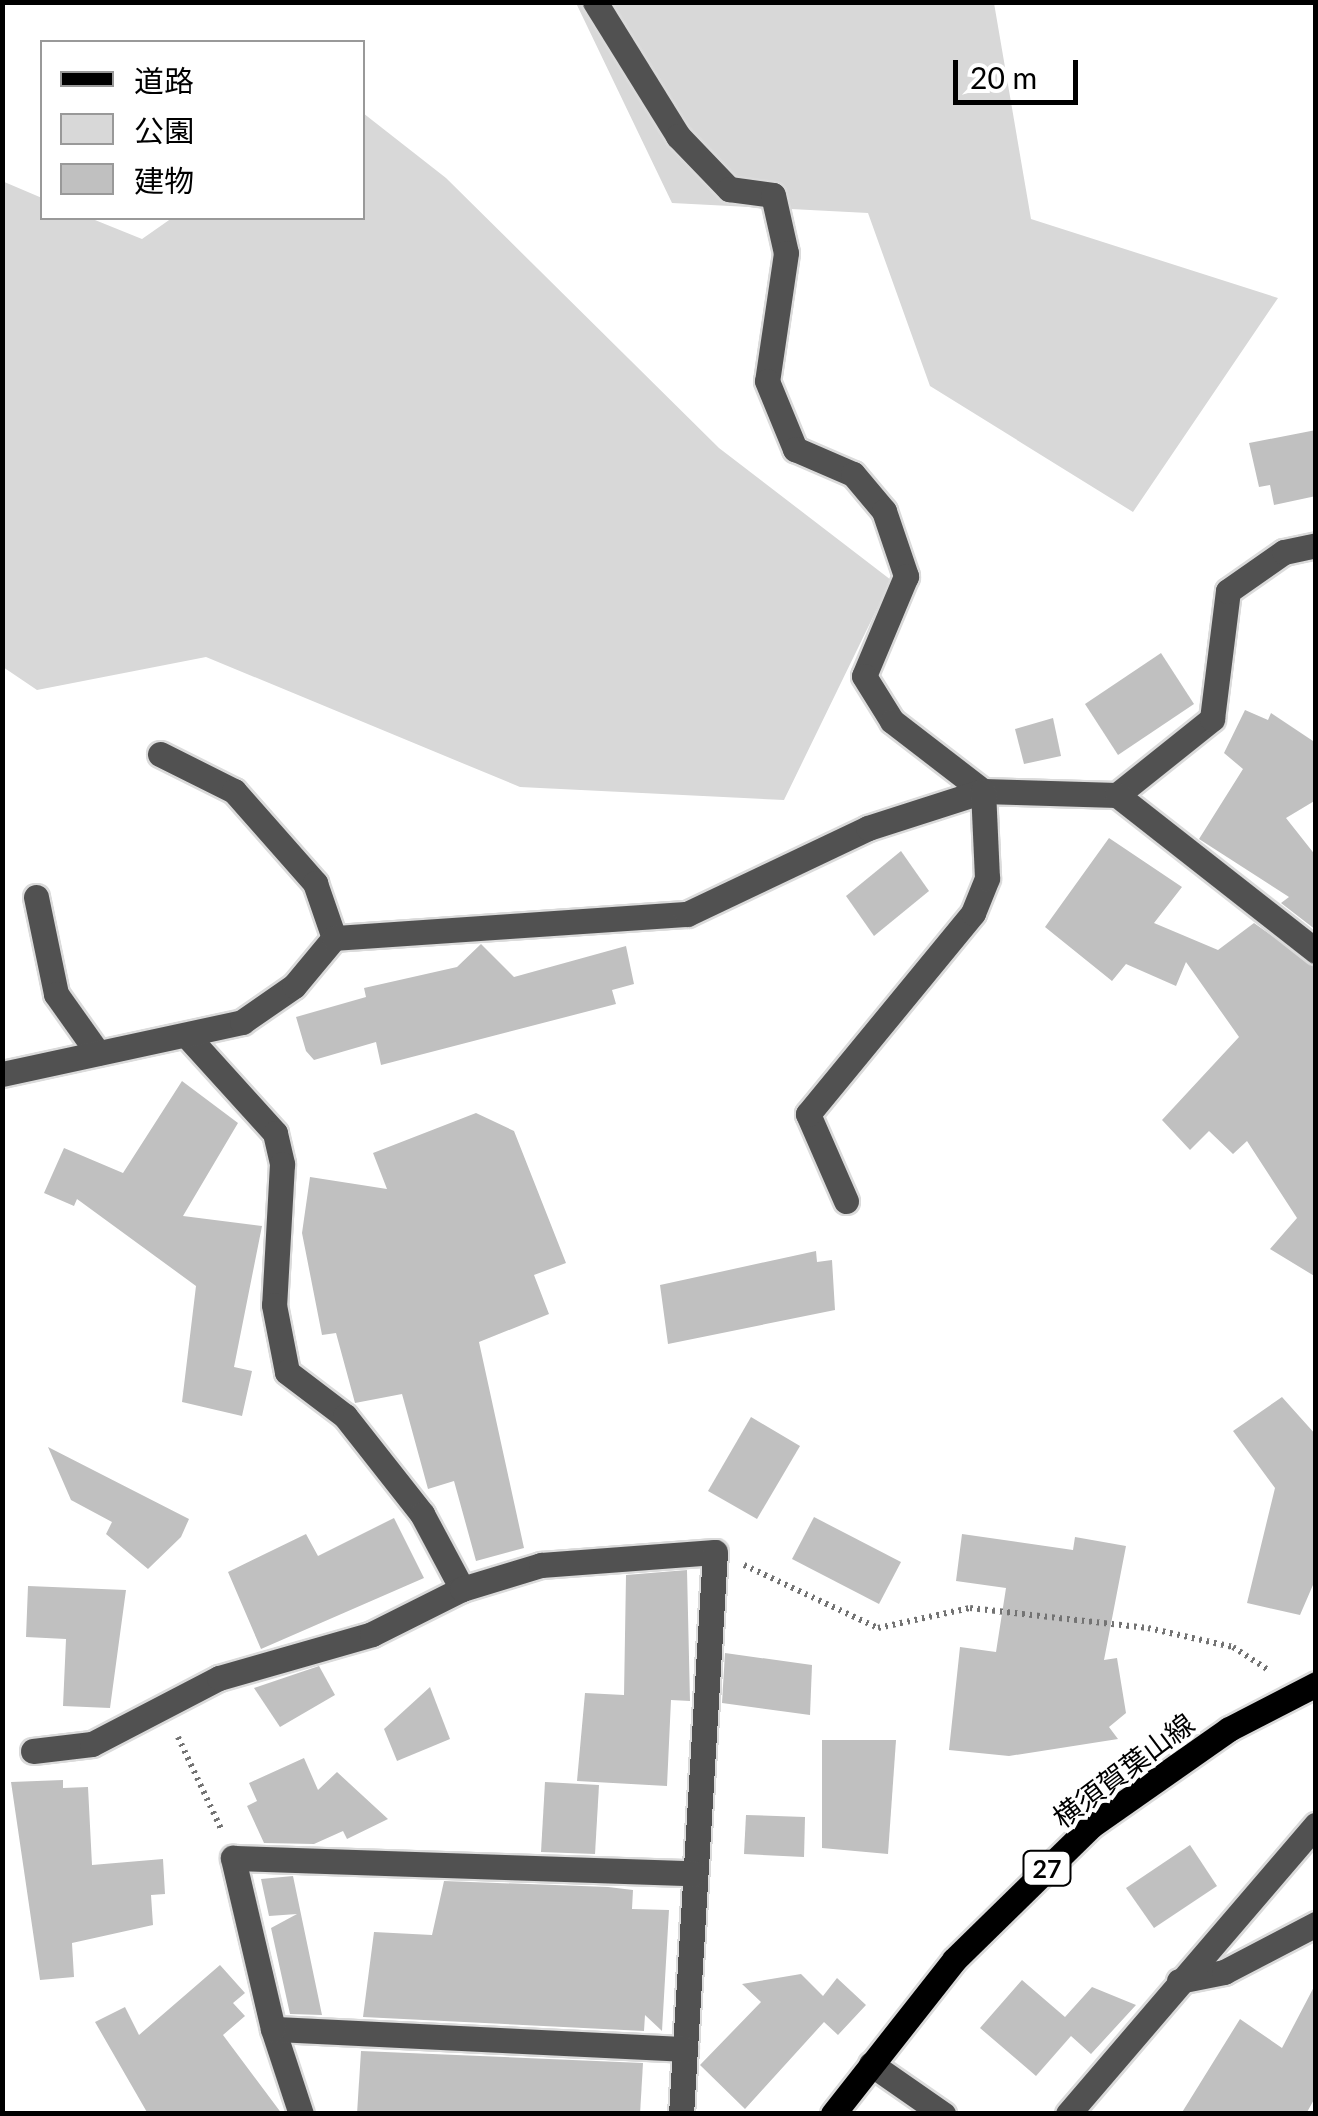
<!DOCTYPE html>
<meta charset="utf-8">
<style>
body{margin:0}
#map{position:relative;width:1318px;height:2116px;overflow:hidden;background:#fff;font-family:Lato,"Noto Sans JP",sans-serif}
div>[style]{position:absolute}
.green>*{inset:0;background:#d8d8d8}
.building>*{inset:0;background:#c0c0c0}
.path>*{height:6px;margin-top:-3px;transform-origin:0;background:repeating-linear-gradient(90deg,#737373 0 2.5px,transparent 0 7.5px)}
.roads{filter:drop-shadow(2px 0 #dbdbdb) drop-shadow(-2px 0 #dbdbdb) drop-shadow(0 2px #dbdbdb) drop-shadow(0 -2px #dbdbdb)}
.minor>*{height:25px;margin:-12.5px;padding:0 12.5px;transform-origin:12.5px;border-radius:12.5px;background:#515151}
.major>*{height:25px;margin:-12.5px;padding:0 12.5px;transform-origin:12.5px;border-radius:12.5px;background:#000}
span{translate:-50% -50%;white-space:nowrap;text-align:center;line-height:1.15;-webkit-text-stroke:8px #fff;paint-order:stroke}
.shield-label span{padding:2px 8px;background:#fff;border:2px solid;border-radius:8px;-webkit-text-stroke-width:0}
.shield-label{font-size:25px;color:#000;font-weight:700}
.street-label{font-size:28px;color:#000}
.frame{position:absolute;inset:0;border:5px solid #000;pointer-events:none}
.legend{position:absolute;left:40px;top:40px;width:325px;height:180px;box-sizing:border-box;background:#fff;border:2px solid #999;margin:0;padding:12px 18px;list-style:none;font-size:30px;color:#000}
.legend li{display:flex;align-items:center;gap:20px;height:50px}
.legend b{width:50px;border:2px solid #999}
.scale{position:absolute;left:953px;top:60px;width:125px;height:45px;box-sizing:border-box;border:5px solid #000;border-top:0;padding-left:12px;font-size:30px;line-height:35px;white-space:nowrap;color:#000;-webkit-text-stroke:8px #fff;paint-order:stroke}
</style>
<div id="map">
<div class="green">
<div style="clip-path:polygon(576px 3px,994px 3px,1031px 219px,1278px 298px,1133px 512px,930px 386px,868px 213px,672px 203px)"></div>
<div style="clip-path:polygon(363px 113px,446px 178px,719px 448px,891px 580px,784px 800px,520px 787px,206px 657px,37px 690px,3px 667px,2px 181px,42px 198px,42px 218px,90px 218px,142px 239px,172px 218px,362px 218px)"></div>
</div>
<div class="building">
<div style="clip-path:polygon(1316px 430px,1316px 496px,1274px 505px,1270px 485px,1259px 487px,1249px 443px)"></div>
<div style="clip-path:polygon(1161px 653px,1194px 704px,1118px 755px,1085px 704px)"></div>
<div style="clip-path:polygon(1245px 710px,1268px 720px,1271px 713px,1316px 743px,1316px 800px,1286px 818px,1316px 856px,1316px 930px,1281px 903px,1289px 897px,1199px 839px,1243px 769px,1224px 753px)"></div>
<div style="clip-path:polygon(1053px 718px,1061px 756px,1024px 764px,1015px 729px)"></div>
<div style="clip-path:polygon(1109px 838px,1182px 887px,1154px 923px,1218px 950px,1254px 923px,1316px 967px,1316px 1277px,1270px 1249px,1297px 1218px,1247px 1141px,1233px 1154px,1209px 1131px,1190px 1150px,1162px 1120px,1239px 1037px,1186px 962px,1176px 986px,1126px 964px,1112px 981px,1045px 927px)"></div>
<div style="clip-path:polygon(901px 851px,929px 891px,874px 936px,846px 896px)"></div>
<div style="clip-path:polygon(481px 944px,514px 977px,626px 946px,634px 984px,612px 990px,616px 1004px,381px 1065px,376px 1042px,314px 1060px,306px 1051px,296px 1017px,366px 997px,364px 988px,457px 967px)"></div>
<div style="clip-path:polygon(182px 1081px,238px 1123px,183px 1216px,262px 1226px,234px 1367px,252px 1371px,242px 1416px,182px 1402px,196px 1286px,77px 1199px,74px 1206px,44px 1193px,64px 1148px,123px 1173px)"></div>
<div style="clip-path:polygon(476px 1113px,514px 1131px,566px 1263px,534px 1275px,549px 1314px,479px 1342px,524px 1548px,476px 1561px,454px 1481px,428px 1489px,402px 1394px,355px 1403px,336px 1333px,322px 1335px,302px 1233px,310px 1177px,387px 1189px,373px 1153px)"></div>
<div style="clip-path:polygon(816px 1251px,817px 1262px,832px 1260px,835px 1310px,668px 1344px,660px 1285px)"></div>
<div style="clip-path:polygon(1282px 1397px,1316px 1435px,1316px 1578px,1300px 1615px,1247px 1603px,1275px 1488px,1233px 1431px)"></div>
<div style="clip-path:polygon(751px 1417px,800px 1446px,757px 1519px,708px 1491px)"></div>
<div style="clip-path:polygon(48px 1447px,189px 1519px,181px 1537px,148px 1569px,106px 1534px,112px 1522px,71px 1500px)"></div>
<div style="clip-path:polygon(814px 1517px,901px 1562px,879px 1604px,792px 1559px)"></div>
<div style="clip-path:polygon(394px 1518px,424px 1578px,261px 1649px,228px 1572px,306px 1534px,318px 1556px)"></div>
<div style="clip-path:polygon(962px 1534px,1073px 1550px,1075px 1537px,1126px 1546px,1104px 1660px,1117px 1658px,1126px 1713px,1109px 1727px,1118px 1739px,1009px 1756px,949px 1750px,960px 1647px,996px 1652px,1006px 1588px,956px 1581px)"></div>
<div style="clip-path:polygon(687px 1570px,690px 1701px,671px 1700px,667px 1786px,577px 1781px,585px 1693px,624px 1695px,626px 1575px)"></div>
<div style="clip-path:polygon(28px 1586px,126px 1590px,110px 1708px,63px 1706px,66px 1639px,26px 1637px)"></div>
<div style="clip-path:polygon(725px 1653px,812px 1665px,810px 1715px,722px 1703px)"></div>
<div style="clip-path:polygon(319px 1666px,335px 1695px,280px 1727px,254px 1688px)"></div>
<div style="clip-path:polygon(430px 1687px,450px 1739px,397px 1761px,384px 1729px)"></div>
<div style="clip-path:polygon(822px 1740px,896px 1740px,888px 1854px,822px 1848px)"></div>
<div style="clip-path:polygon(304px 1758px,318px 1790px,337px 1772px,388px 1819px,347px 1839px,343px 1831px,314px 1844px,264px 1843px,247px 1806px,257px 1801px,249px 1783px)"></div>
<div style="clip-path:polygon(63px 1780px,63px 1788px,88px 1787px,92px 1865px,163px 1859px,165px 1894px,151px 1895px,153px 1925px,72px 1943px,74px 1977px,40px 1980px,11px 1782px)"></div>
<div style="clip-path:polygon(545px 1782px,599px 1785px,595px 1854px,541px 1852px)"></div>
<div style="clip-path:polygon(746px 1815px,805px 1817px,804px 1857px,744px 1854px)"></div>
<div style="clip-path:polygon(1190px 1845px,1217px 1886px,1154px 1928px,1126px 1888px)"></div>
<div style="clip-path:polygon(293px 1876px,322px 2015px,290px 2014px,271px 1928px,297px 1914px,269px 1916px,261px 1879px)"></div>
<div style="clip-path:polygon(444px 1881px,608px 1887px,633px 1890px,632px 1909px,669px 1910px,662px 2031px,645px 2015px,644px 2031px,363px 2017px,374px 1932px,432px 1935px)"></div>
<div style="clip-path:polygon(220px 1965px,245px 1993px,233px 2003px,245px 2016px,223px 2035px,282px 2114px,148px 2114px,95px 2022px,125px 2007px,139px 2035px)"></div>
<div style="clip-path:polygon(801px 1974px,823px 1996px,837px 1978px,866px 2005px,838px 2035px,824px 2022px,745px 2109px,700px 2065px,761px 2002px,742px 1984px)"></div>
<div style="clip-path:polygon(1022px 1980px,1065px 2017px,1092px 1987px,1136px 2005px,1091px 2054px,1071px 2036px,1036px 2076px,980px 2028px)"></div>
<div style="clip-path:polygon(1316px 1983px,1316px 2096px,1306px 2114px,1181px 2114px,1240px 2019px,1282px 2048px)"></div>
<div style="clip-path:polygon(361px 2051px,643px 2063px,640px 2114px,357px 2114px)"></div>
</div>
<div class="path">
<div style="left:744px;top:1565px;width:148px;rotate:25.2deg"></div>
<div style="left:878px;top:1628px;width:94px;rotate:-12.3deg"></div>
<div style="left:970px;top:1608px;width:179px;rotate:6.4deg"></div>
<div style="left:1148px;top:1628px;width:87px;rotate:12.6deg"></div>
<div style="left:1233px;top:1647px;width:44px;rotate:33deg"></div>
<div style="left:178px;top:1737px;width:102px;rotate:64.9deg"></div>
</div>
<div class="roads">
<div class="minor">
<div style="left:595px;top:2px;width:158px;rotate:58.2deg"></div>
<div style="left:678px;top:136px;width:74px;rotate:46.1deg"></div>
<div style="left:729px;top:189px;width:44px;rotate:7.8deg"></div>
<div style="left:773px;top:195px;width:59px;rotate:77.4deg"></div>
<div style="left:786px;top:253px;width:129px;rotate:98.4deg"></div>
<div style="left:767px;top:381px;width:74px;rotate:67.6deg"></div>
<div style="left:795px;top:449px;width:63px;rotate:23.3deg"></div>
<div style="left:853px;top:474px;width:48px;rotate:50deg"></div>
<div style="left:884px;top:511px;width:69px;rotate:71.3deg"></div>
<div style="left:906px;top:576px;width:108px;rotate:112.8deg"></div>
<div style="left:864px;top:676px;width:53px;rotate:58.1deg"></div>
<div style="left:892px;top:721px;width:115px;rotate:37.6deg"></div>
<div style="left:160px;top:754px;width:83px;rotate:26.6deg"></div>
<div style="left:234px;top:791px;width:123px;rotate:48.6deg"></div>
<div style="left:315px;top:883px;width:58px;rotate:70.9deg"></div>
<div style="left:1117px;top:795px;width:122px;rotate:-38.7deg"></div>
<div style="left:1212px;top:719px;width:129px;rotate:-82.9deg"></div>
<div style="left:1228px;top:591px;width:68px;rotate:-34.9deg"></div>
<div style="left:1284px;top:552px;width:33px;rotate:-12deg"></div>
<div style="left:36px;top:897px;width:99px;rotate:78.3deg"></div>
<div style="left:56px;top:994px;width:72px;rotate:54.6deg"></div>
<div style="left:189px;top:1038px;width:128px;rotate:47.8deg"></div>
<div style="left:275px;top:1133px;width:32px;rotate:77deg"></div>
<div style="left:282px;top:1164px;width:141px;rotate:93.2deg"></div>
<div style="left:274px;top:1305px;width:68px;rotate:79deg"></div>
<div style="left:287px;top:1372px;width:73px;rotate:37.2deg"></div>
<div style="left:345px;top:1416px;width:125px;rotate:51.8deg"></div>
<div style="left:422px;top:1514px;width:85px;rotate:61.9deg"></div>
<div style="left:2px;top:1074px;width:246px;rotate:-12.2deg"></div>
<div style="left:242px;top:1022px;width:63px;rotate:-34.7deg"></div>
<div style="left:294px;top:986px;width:62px;rotate:-50.2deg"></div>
<div style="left:334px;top:938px;width:354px;rotate:-3.9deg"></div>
<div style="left:687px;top:914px;width:200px;rotate:-25.4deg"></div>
<div style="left:868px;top:828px;width:121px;rotate:-17.8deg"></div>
<div style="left:983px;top:791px;width:134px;rotate:1.7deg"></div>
<div style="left:1117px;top:795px;width:253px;rotate:38.1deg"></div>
<div style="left:846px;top:1201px;width:95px;rotate:-113.6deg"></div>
<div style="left:808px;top:1114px;width:260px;rotate:-50.6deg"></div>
<div style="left:973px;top:913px;width:38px;rotate:-68deg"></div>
<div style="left:987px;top:878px;width:87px;rotate:-92.6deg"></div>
<div style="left:33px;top:1751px;width:59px;rotate:-6.8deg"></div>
<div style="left:92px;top:1744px;width:143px;rotate:-27.5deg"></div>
<div style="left:219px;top:1678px;width:159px;rotate:-16deg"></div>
<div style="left:372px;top:1634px;width:101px;rotate:-26.6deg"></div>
<div style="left:462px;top:1589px;width:83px;rotate:-16.9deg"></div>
<div style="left:541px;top:1565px;width:174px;rotate:-4.3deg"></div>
<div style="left:715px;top:1552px;width:563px;rotate:93.46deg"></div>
<div style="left:1179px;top:1981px;width:46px;rotate:-11.3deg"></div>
<div style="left:1224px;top:1972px;width:104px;rotate:-27.6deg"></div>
<div style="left:273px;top:2029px;width:89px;rotate:71.8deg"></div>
<div style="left:685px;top:2049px;width:412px;rotate:-177.2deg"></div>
<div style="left:273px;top:2029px;width:176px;rotate:-103.2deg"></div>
<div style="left:233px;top:1858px;width:461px;rotate:1.9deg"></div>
<div style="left:871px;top:2064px;width:88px;rotate:34.8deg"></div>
<div style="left:1068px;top:2114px;width:381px;rotate:-49.4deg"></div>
</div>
<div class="major">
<div style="left:833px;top:2114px;width:196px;rotate:-51.8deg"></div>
<div style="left:954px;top:1960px;width:193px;rotate:-44.4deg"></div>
<div style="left:1092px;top:1825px;width:167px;rotate:-35deg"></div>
<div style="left:1229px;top:1729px;width:98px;rotate:-27.3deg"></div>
</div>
</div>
<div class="shield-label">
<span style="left:1047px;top:1868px">27</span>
</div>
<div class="street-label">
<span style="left:1123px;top:1770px;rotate:-37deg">横須賀葉山線</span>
</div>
<div class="frame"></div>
<ul class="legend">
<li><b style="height:12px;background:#000"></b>道路</li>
<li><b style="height:28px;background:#d8d8d8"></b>公園</li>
<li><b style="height:28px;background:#c0c0c0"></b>建物</li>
</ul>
<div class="scale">20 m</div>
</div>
